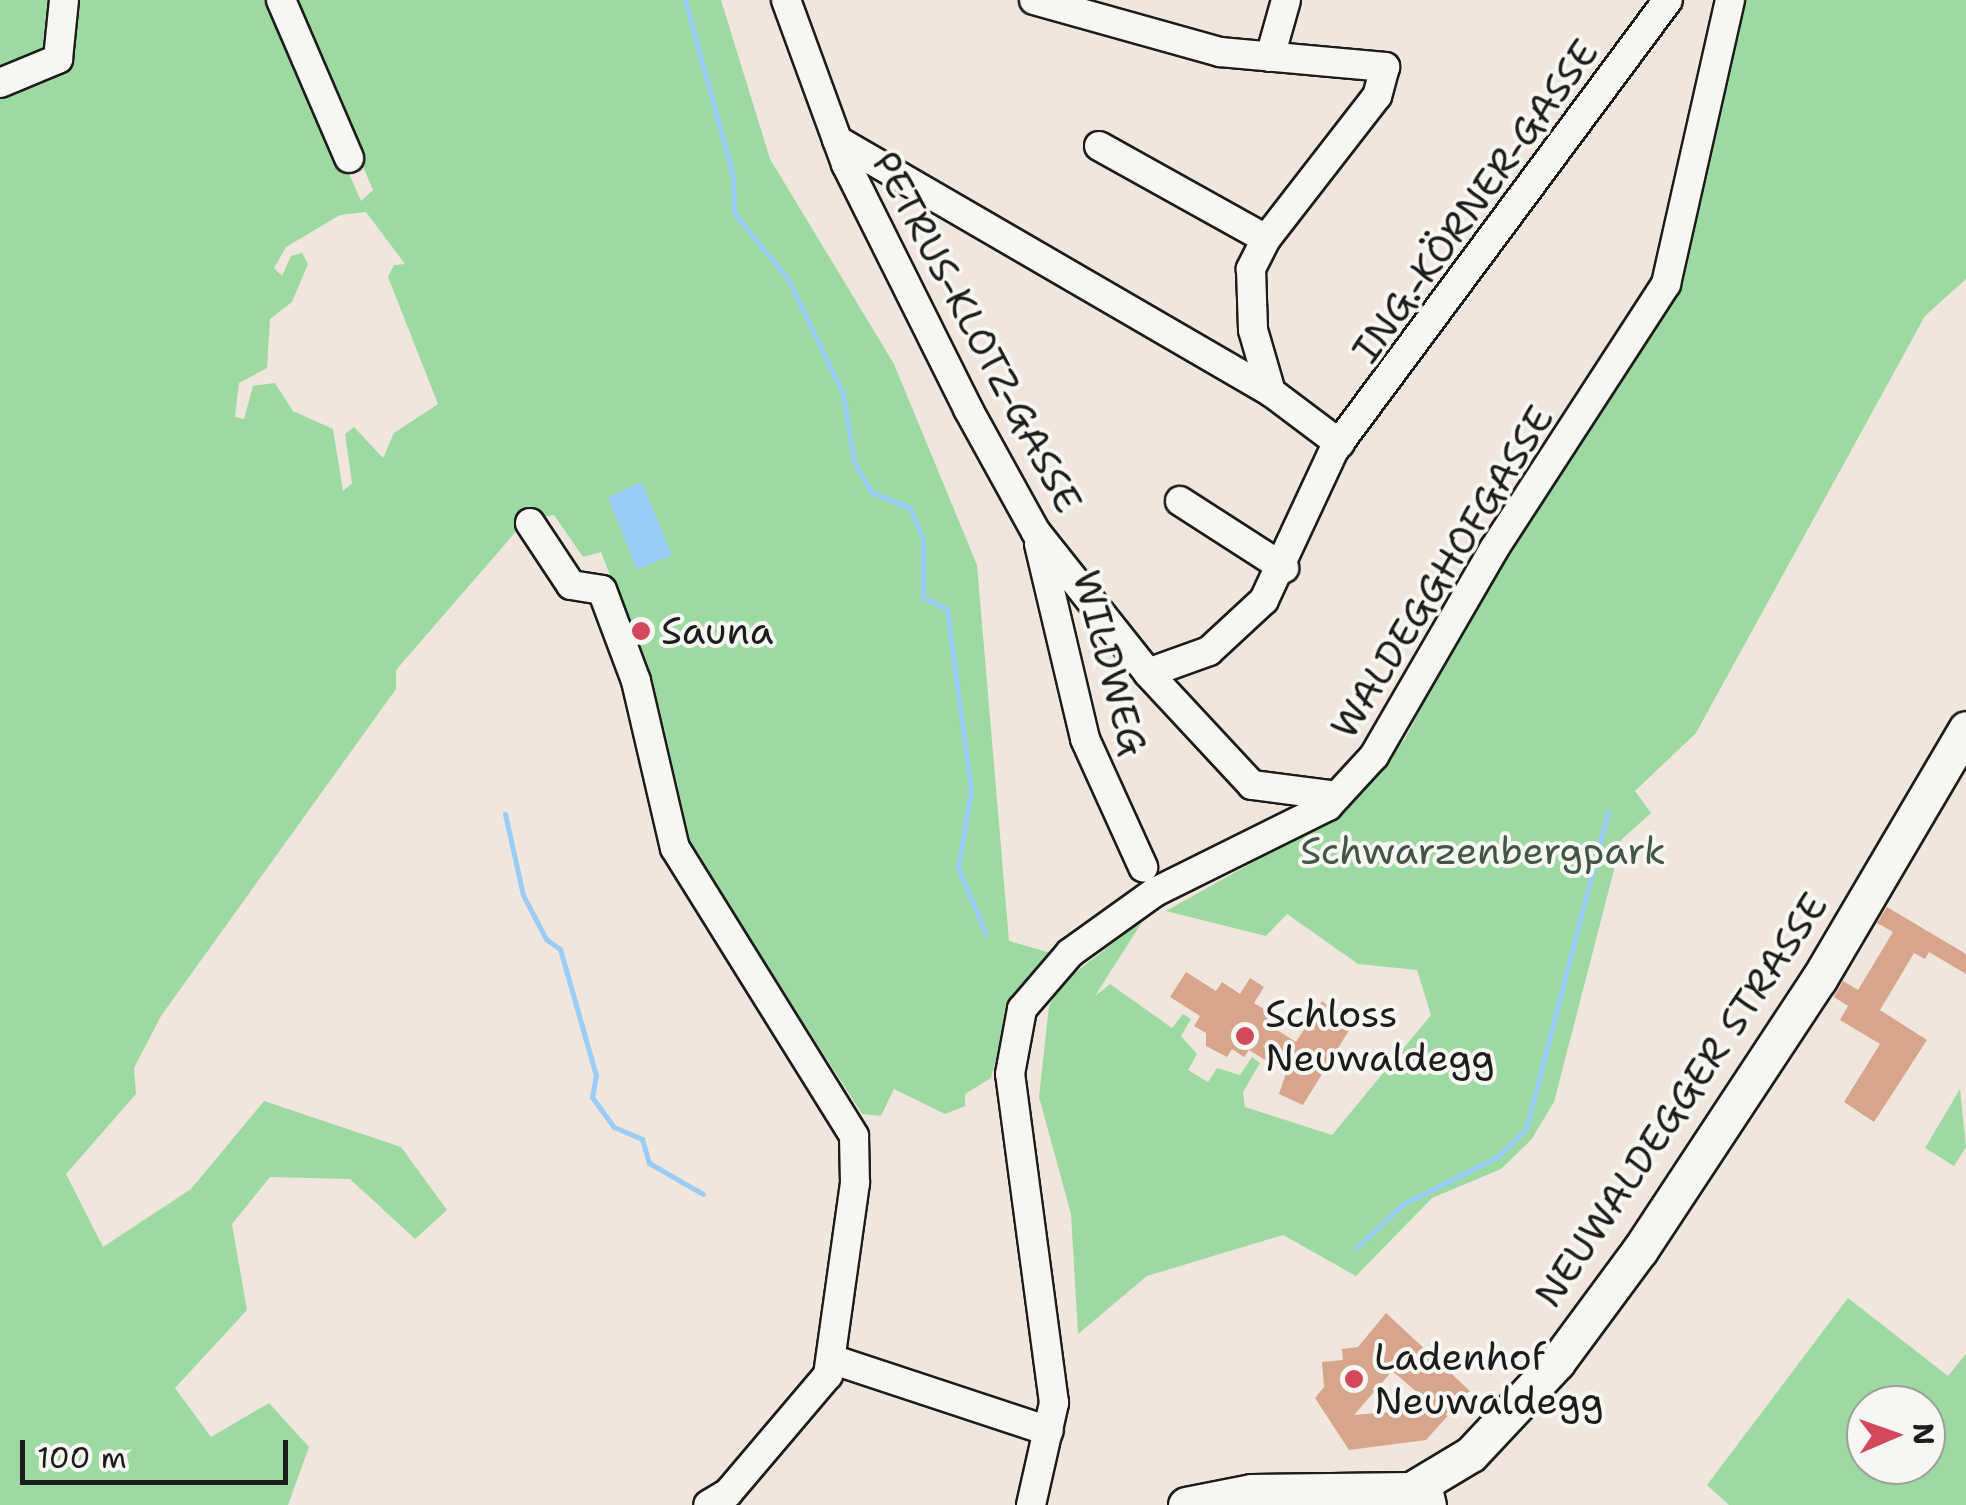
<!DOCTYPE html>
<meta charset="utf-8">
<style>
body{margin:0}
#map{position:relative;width:1966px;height:1505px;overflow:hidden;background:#f0e6dd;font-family:"Shantell Sans",sans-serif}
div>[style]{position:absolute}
.green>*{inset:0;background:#9ddaa2}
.water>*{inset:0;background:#99ccf6}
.stream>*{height:5px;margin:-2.5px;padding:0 2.5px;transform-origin:2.5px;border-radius:2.5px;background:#99ccf6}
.building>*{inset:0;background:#d7a58b}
.roads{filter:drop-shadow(2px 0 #1c1c1c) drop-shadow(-2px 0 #1c1c1c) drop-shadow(0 2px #1c1c1c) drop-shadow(0 -2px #1c1c1c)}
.minor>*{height:28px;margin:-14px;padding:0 14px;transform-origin:14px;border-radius:14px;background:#f6f6f2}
.major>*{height:35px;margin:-17.5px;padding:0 17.5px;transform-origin:17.5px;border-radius:17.5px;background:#f6f6f2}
.dots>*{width:28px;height:28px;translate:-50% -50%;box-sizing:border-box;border:5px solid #f6f6f2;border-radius:50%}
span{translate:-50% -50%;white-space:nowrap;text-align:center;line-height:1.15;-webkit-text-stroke:8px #f6f6f2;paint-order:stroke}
.street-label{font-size:38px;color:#1c1c1c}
.poi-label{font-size:38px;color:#1c1c1c}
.left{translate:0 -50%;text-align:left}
.park-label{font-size:38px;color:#435544}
.north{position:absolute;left:1846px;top:1385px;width:100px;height:100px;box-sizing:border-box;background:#f6f6f2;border:2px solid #9f9f9c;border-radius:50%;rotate:88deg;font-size:28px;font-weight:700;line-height:40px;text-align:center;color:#1c1c1c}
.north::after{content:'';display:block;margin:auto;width:35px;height:45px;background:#d1495b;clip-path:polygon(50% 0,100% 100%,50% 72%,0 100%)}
.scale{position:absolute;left:20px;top:1440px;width:268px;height:45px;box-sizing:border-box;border:5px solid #1c1c1c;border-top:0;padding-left:12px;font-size:30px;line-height:35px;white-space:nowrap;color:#1c1c1c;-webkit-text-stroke:8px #f6f6f2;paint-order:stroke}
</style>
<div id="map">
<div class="green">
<div style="clip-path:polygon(0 0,52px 0,52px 46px,0 77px)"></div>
<div style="clip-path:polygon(evenodd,76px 0,273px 0,361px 201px,373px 190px,291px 0,721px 0,770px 159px,894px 364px,977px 565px,1009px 941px,1051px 953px,1012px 997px,991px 1078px,965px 1094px,965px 1106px,945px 1114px,894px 1089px,881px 1116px,862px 1114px,686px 839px,640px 652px,601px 552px,583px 557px,554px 515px,526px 520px,396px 670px,396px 689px,161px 1016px,134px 1068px,136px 1094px,66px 1174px,103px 1247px,191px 1189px,264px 1101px,401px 1147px,447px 1210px,415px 1239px,350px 1179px,270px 1177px,232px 1224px,247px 1310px,175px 1388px,211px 1437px,269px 1403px,309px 1447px,288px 1505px,0 1505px,0 91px,61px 66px,72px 53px,76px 0,366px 212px,405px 264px,394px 265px,388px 277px,438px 404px,394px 433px,383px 458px,354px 427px,345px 434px,352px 483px,343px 491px,333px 429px,293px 411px,275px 383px,253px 386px,244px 419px,235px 417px,239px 383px,267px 368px,270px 319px,292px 302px,308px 264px,302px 253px,291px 256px,282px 276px,274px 268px,286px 247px,340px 215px,366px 212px)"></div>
<div style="clip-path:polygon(1740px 0,1966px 0,1966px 279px,1925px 316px,1696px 733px,1635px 791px,1651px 813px,1622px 839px,1554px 1102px,1531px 1140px,1501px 1169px,1432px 1198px,1356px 1276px,1283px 1235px,1147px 1276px,1078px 1334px,1071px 1214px,1039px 1097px,1049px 1006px,1062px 983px,1144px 919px,1095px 996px,1110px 984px,1172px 1028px,1183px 1014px,1191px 1019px,1181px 1036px,1197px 1054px,1188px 1070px,1208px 1082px,1217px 1068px,1240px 1075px,1252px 1057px,1260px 1063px,1243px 1092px,1245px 1107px,1332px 1135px,1431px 1015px,1417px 970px,1358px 964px,1287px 914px,1266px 936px,1166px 911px,1348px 809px,1405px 739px,1500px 556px,1669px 304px)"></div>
<div style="clip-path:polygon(1960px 1089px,1966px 1147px,1954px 1166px,1925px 1148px)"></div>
<div style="clip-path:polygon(evenodd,1848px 1298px,1948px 1376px,1966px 1354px,1966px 1505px,1729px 1505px,1707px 1485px,1848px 1298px,1866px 1405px,1926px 1405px,1926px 1465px,1866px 1465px,1866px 1405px)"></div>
</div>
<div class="water">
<div style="clip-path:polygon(642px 482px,672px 555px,637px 570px,608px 497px)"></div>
</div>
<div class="stream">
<div style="left:685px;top:0;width:182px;rotate:74.7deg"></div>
<div style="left:733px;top:176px;width:37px;rotate:88deg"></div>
<div style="left:734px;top:213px;width:85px;rotate:50.7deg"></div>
<div style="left:788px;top:279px;width:127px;rotate:64.4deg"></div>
<div style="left:843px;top:394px;width:69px;rotate:80.8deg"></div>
<div style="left:854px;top:462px;width:34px;rotate:60deg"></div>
<div style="left:871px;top:492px;width:42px;rotate:22.3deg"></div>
<div style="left:910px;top:508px;width:33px;rotate:67deg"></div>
<div style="left:923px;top:538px;width:59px;rotate:90deg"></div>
<div style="left:923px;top:597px;width:27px;rotate:27deg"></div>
<div style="left:947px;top:609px;width:184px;rotate:82.5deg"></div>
<div style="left:971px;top:791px;width:78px;rotate:99.6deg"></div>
<div style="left:958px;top:868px;width:72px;rotate:67deg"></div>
<div style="left:505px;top:814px;width:83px;rotate:77.5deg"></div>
<div style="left:523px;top:895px;width:50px;rotate:62.4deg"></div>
<div style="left:546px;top:939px;width:17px;rotate:36deg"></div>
<div style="left:560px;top:949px;width:131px;rotate:74.1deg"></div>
<div style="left:596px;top:1075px;width:22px;rotate:100deg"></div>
<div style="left:592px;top:1097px;width:37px;rotate:54deg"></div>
<div style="left:614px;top:1127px;width:30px;rotate:23deg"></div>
<div style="left:642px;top:1139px;width:25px;rotate:74deg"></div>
<div style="left:649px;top:1163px;width:62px;rotate:29.9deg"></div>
<div style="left:1356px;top:1248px;width:64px;rotate:-43.1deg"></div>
<div style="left:1403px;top:1204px;width:105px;rotate:-26.6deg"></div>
<div style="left:1497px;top:1157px;width:40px;rotate:-44deg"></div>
<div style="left:1526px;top:1129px;width:328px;rotate:-75.5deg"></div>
</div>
<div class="building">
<div style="clip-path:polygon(1887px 907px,1966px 954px,1966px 974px,1929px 952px,1925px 959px,1914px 953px,1880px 1010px,1927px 1040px,1874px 1122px,1844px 1102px,1880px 1044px,1840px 1020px,1848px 1006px,1834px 997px,1843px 981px,1858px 990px,1893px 932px,1877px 923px)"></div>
<div style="clip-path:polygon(1186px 972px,1216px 991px,1222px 982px,1240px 994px,1250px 978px,1264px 987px,1254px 1003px,1272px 1014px,1266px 1023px,1296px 1042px,1322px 1001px,1351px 1027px,1303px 1105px,1279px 1094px,1286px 1073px,1249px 1050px,1244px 1057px,1232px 1049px,1227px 1057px,1206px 1046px,1206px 1033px,1194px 1026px,1200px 1016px,1170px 997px)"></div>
<div style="clip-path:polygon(evenodd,1386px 1313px,1470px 1391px,1426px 1440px,1349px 1450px,1315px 1398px,1324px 1387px,1322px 1362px,1343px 1360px,1342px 1349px,1358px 1347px,1386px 1313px,1392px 1371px,1436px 1408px,1354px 1415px,1392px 1371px)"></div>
</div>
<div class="roads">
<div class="minor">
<div style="left:281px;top:0;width:172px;rotate:66.7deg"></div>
<div style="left:786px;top:0;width:175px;rotate:69.9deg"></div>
<div style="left:846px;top:164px;width:274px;rotate:63.5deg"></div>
<div style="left:968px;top:409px;width:141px;rotate:61.1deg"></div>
<div style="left:1036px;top:532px;width:180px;rotate:51.5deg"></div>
<div style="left:1034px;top:0;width:193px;rotate:15.6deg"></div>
<div style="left:1220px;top:52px;width:166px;rotate:5.2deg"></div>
<div style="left:1385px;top:67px;width:30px;rotate:105deg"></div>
<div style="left:1377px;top:96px;width:181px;rotate:127.8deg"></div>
<div style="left:1266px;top:239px;width:34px;rotate:117deg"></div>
<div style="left:1251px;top:269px;width:61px;rotate:88.1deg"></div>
<div style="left:1253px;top:330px;width:65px;rotate:73.8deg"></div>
<div style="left:1270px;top:57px;width:59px;rotate:-74.3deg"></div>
<div style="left:0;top:83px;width:63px;rotate:-22.5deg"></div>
<div style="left:58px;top:59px;width:59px;rotate:-84.2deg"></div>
<div style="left:837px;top:140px;width:502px;rotate:30.14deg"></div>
<div style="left:1271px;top:392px;width:86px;rotate:37deg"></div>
<div style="left:1099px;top:146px;width:191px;rotate:29.1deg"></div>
<div style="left:1180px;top:501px;width:124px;rotate:32.8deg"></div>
<div style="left:530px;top:523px;width:74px;rotate:56.5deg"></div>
<div style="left:571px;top:585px;width:31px;rotate:9deg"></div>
<div style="left:602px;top:590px;width:97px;rotate:69.5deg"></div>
<div style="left:636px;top:681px;width:171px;rotate:76.9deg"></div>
<div style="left:675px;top:848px;width:339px;rotate:58.1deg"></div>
<div style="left:854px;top:1136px;width:47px;rotate:88.8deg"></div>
<div style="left:855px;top:1183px;width:194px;rotate:98deg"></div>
<div style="left:828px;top:1375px;width:155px;rotate:130.3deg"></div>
<div style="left:728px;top:1493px;width:23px;rotate:149deg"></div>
<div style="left:1039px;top:544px;width:200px;rotate:76.7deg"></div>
<div style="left:1085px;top:739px;width:141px;rotate:65.6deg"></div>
<div style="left:1337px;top:796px;width:86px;rotate:-172.6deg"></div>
<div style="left:1252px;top:785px;width:153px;rotate:-132.9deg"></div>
<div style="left:1148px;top:673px;width:65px;rotate:-19.8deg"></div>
<div style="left:1209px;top:651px;width:75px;rotate:-42.8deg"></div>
<div style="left:1264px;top:600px;width:166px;rotate:-65deg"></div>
<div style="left:1334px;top:450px;width:560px;rotate:-53.42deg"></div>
<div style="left:834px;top:1360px;width:226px;rotate:18.3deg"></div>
<div style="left:1427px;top:1484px;width:22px;rotate:77deg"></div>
<div style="left:1031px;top:1505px;width:105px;rotate:-77.3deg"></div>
<div style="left:1054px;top:1403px;width:332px;rotate:-97.6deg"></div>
<div style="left:1010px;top:1074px;width:66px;rotate:-79.5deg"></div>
<div style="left:1022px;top:1009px;width:74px;rotate:-49.4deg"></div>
<div style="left:1070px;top:953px;width:105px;rotate:-35.7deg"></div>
<div style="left:1155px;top:892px;width:193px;rotate:-26.4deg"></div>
<div style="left:1328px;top:806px;width:68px;rotate:-47.4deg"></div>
<div style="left:1374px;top:756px;width:239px;rotate:-59.9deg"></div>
<div style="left:1494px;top:549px;width:316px;rotate:-57deg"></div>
<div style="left:1666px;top:284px;width:291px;rotate:-77.3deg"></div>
</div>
<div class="major">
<div style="left:1186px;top:1505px;width:66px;rotate:-11.3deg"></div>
<div style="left:1251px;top:1492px;width:160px;rotate:-0.7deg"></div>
<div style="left:1411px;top:1490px;width:70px;rotate:-31deg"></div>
<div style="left:1471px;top:1454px;width:126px;rotate:-46.9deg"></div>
<div style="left:1557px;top:1362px;width:139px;rotate:-53.5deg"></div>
<div style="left:1640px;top:1250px;width:325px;rotate:-56.6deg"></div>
<div style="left:1819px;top:979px;width:290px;rotate:-59.5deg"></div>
</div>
</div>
<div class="dots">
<div style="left:641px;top:631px;background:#d1495b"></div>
<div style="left:1245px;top:1036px;background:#d1495b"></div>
<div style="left:1354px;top:1379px;background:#d1495b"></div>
</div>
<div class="street-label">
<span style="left:1475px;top:201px;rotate:-54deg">ING.-KÖRNER-GASSE</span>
<span style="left:977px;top:332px;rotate:62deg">PETRUS-KLOTZ-GASSE</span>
<span style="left:1442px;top:572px;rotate:-58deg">WALDEGGHOFGASSE</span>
<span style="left:1110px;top:663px;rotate:75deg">WILDWEG</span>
<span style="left:1681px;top:1100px;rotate:-56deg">NEUWALDEGGER STRASSE</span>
</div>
<div class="poi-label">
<span class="left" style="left:661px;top:631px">Sauna</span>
<span class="left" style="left:1265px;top:1036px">Schloss<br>Neuwaldegg</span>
<span class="left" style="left:1374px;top:1379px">Ladenhof<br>Neuwaldegg</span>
</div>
<div class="park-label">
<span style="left:1483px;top:851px">Schwarzenbergpark</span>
</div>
<div class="north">N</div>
<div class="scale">100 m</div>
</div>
